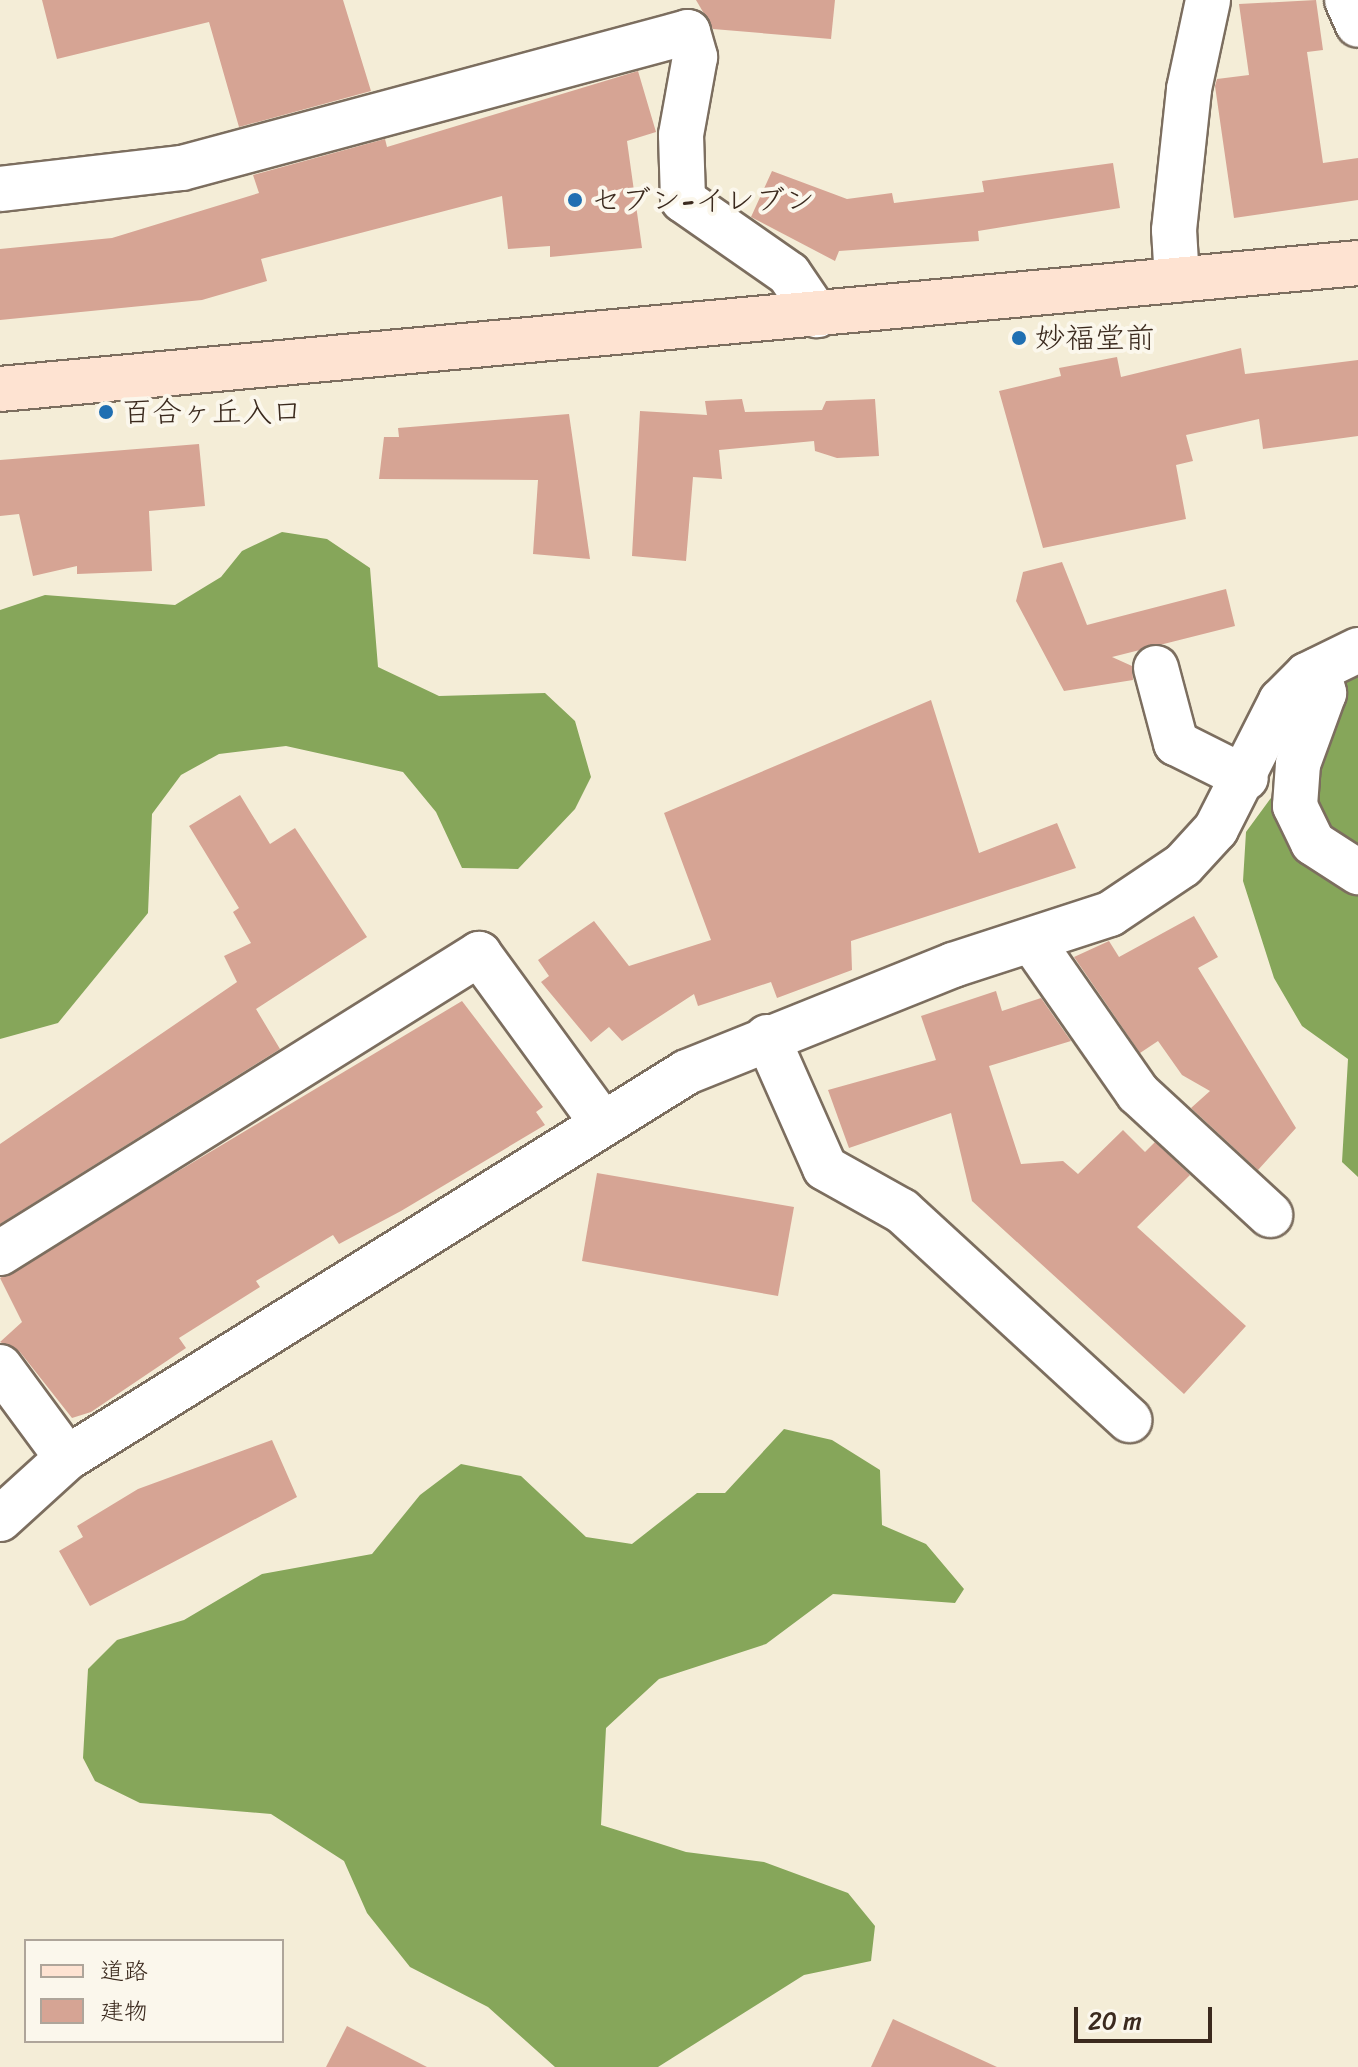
<!DOCTYPE html>
<meta charset="utf-8">
<style>
body{margin:0}
#map{position:relative;width:1358px;height:2067px;overflow:hidden;background:#f4edd7;font-family:Sriracha,"Klee One",sans-serif}
div>[style]{position:absolute}
.forest>*{inset:0;background:#86a65a}
.building>*{inset:0;background:#d6a494}
.roads{filter:drop-shadow(2px 0 #7c6e5f) drop-shadow(-2px 0 #7c6e5f) drop-shadow(0 2px #7c6e5f) drop-shadow(0 -2px #7c6e5f)}
.street>*{height:44px;margin:-22px;padding:0 22px;transform-origin:22px;border-radius:22px;background:#fff}
.secondary>*{height:44px;margin:-22px;padding:0 22px;transform-origin:22px;border-radius:22px;background:#fee3d2}
.dots>*{width:22px;height:22px;translate:-50% -50%;box-sizing:border-box;border:4px solid #fbf7ec;border-radius:50%}
span{translate:-50% -50%;white-space:nowrap;text-align:center;line-height:1.15;-webkit-text-stroke:8px #fbf7ec;paint-order:stroke}
.poi-label{font-size:30px;color:#3b2a1e}
.left{translate:0 -50%;text-align:left}
.legend{position:absolute;left:24px;top:1939px;width:260px;height:104px;box-sizing:border-box;background:#fbf7ec;border:2px solid #aea59a;margin:0;padding:10px 14px;list-style:none;font-size:24px;color:#3b2a1e}
.legend li{display:flex;align-items:center;gap:16px;height:40px}
.legend b{width:40px;border:2px solid #aea59a}
.scale{position:absolute;left:1074px;top:2007px;width:138px;height:36px;box-sizing:border-box;border:4px solid #3b2a1e;border-top:0;padding-left:10px;font-size:24px;line-height:28px;white-space:nowrap;color:#3b2a1e;-webkit-text-stroke:6px #fbf7ec;paint-order:stroke}
</style>
<div id="map">
<div class="forest">
<div style="clip-path:polygon(282px 532px,327px 539px,370px 568px,378px 667px,439px 696px,545px 693px,575px 721px,591px 777px,575px 809px,518px 869px,462px 868px,436px 812px,403px 772px,286px 746px,219px 754px,181px 775px,152px 814px,148px 913px,58px 1023px,0 1039px,0 610px,45px 595px,175px 605px,221px 577px,242px 551px)"></div>
<div style="clip-path:polygon(1358px 672px,1358px 1177px,1342px 1162px,1348px 1059px,1302px 1026px,1274px 978px,1243px 881px,1246px 832px,1282px 783px,1327px 682px)"></div>
<div style="clip-path:polygon(784px 1429px,832px 1440px,880px 1470px,882px 1525px,926px 1544px,964px 1589px,955px 1603px,833px 1594px,766px 1644px,659px 1679px,606px 1728px,601px 1825px,686px 1852px,764px 1862px,848px 1893px,875px 1926px,871px 1961px,804px 1975px,658px 2067px,555px 2067px,488px 2007px,410px 1967px,367px 1913px,344px 1861px,271px 1814px,140px 1803px,95px 1781px,83px 1758px,88px 1669px,117px 1640px,184px 1620px,262px 1574px,372px 1554px,420px 1495px,461px 1464px,521px 1476px,586px 1537px,632px 1544px,697px 1493px,725px 1493px)"></div>
</div>
<div class="building">
<div style="clip-path:polygon(42px 0,343px 0,371px 91px,239px 127px,209px 22px,57px 59px)"></div>
<div style="clip-path:polygon(696px 0,835px 0,831px 39px,713px 29px)"></div>
<div style="clip-path:polygon(1316px 0,1323px 50px,1307px 52px,1323px 163px,1358px 158px,1358px 200px,1234px 218px,1215px 86px,1217px 79px,1249px 75px,1239px 4px)"></div>
<div style="clip-path:polygon(638px 71px,656px 132px,627px 141px,642px 248px,550px 257px,550px 246px,508px 249px,502px 196px,261px 259px,267px 281px,202px 300px,0 320px,0 249px,112px 238px,259px 193px,253px 175px,385px 139px,387px 147px)"></div>
<div style="clip-path:polygon(1113px 163px,1120px 208px,978px 231px,979px 241px,839px 251px,835px 261px,751px 217px,772px 171px,847px 199px,892px 193px,894px 203px,984px 192px,982px 181px)"></div>
<div style="clip-path:polygon(1241px 348px,1245px 374px,1358px 360px,1358px 436px,1263px 449px,1259px 419px,1186px 435px,1193px 461px,1176px 465px,1186px 519px,1043px 548px,999px 391px,1061px 376px,1059px 368px,1117px 357px,1121px 377px)"></div>
<div style="clip-path:polygon(742px 399px,745px 412px,822px 410px,826px 401px,875px 399px,879px 456px,837px 458px,815px 451px,814px 441px,719px 450px,722px 479px,693px 477px,686px 561px,632px 556px,640px 411px,707px 415px,705px 401px)"></div>
<div style="clip-path:polygon(569px 414px,590px 559px,533px 554px,538px 480px,379px 479px,384px 437px,399px 437px,398px 428px)"></div>
<div style="clip-path:polygon(199px 444px,205px 506px,149px 511px,152px 571px,77px 574px,77px 566px,33px 576px,19px 514px,0 516px,0 460px)"></div>
<div style="clip-path:polygon(1062px 562px,1087px 625px,1226px 589px,1235px 626px,1112px 657px,1132px 666px,1133px 680px,1064px 691px,1016px 601px,1023px 572px)"></div>
<div style="clip-path:polygon(931px 700px,979px 853px,1057px 823px,1076px 868px,851px 941px,852px 970px,777px 998px,771px 982px,698px 1006px,694px 994px,622px 1041px,609px 1027px,591px 1042px,541px 982px,549px 976px,538px 960px,594px 921px,629px 966px,711px 940px,664px 813px)"></div>
<div style="clip-path:polygon(240px 795px,270px 844px,295px 828px,367px 937px,256px 1009px,280px 1049px,0 1224px,0 1144px,237px 982px,224px 956px,251px 943px,233px 912px,239px 908px,189px 826px)"></div>
<div style="clip-path:polygon(1194px 916px,1218px 957px,1198px 968px,1296px 1128px,1258px 1170px,1191px 1108px,1210px 1091px,1182px 1075px,1158px 1041px,1140px 1053px,1074px 957px,1109px 941px,1119px 957px)"></div>
<div style="clip-path:polygon(996px 991px,1002px 1011px,1041px 998px,1071px 1041px,989px 1066px,1021px 1164px,1063px 1161px,1078px 1174px,1123px 1130px,1145px 1152px,1155px 1142px,1190px 1175px,1137px 1227px,1246px 1326px,1184px 1394px,972px 1201px,951px 1113px,849px 1148px,828px 1090px,936px 1060px,921px 1016px)"></div>
<div style="clip-path:polygon(462px 1001px,543px 1107px,536px 1112px,545px 1125px,401px 1211px,339px 1244px,333px 1235px,256px 1281px,260px 1287px,179px 1338px,186px 1348px,91px 1412px,72px 1418px,20px 1352px,0 1342px,22px 1322px,0 1278px)"></div>
<div style="clip-path:polygon(597px 1173px,794px 1207px,778px 1296px,582px 1261px)"></div>
<div style="clip-path:polygon(272px 1440px,297px 1497px,90px 1606px,59px 1551px,83px 1537px,77px 1526px,138px 1489px)"></div>
<div style="clip-path:polygon(893px 2019px,997px 2067px,871px 2067px)"></div>
<div style="clip-path:polygon(347px 2026px,427px 2067px,326px 2067px)"></div>
</div>
<div class="roads">
<div class="street">
<div style="left:1347px;top:0;width:27px;rotate:66deg"></div>
<div style="left:0;top:189px;width:183px;rotate:-6.6deg"></div>
<div style="left:182px;top:168px;width:524px;rotate:-15.04deg"></div>
<div style="left:688px;top:32px;width:26px;rotate:74deg"></div>
<div style="left:695px;top:57px;width:79px;rotate:100.2deg"></div>
<div style="left:681px;top:135px;width:65px;rotate:88.2deg"></div>
<div style="left:683px;top:200px;width:129px;rotate:34.9deg"></div>
<div style="left:789px;top:274px;width:50px;rotate:55.7deg"></div>
<div style="left:1177px;top:280px;width:50px;rotate:-93.4deg"></div>
<div style="left:1174px;top:230px;width:142px;rotate:-83.9deg"></div>
<div style="left:1189px;top:89px;width:91px;rotate:-77.9deg"></div>
<div style="left:1156px;top:668px;width:78px;rotate:75.1deg"></div>
<div style="left:1176px;top:743px;width:78px;rotate:26.6deg"></div>
<div style="left:1318px;top:670px;width:24px;rotate:75deg"></div>
<div style="left:1324px;top:693px;width:76px;rotate:110.1deg"></div>
<div style="left:1298px;top:764px;width:42px;rotate:94.1deg"></div>
<div style="left:1295px;top:806px;width:41px;rotate:64.1deg"></div>
<div style="left:1313px;top:843px;width:54px;rotate:32.8deg"></div>
<div style="left:1034px;top:944px;width:182px;rotate:55.1deg"></div>
<div style="left:1138px;top:1093px;width:180px;rotate:42.7deg"></div>
<div style="left:767px;top:1037px;width:143px;rotate:66.1deg"></div>
<div style="left:825px;top:1168px;width:88px;rotate:29.2deg"></div>
<div style="left:902px;top:1211px;width:309px;rotate:42.6deg"></div>
<div style="left:0;top:1253px;width:565px;rotate:-31.97deg"></div>
<div style="left:479px;top:954px;width:207px;rotate:53.9deg"></div>
<div style="left:0;top:1367px;width:113px;rotate:53.6deg"></div>
<div style="left:0;top:1519px;width:91px;rotate:-42.3deg"></div>
<div style="left:67px;top:1458px;width:730px;rotate:-31.91deg"></div>
<div style="left:687px;top:1072px;width:287px;rotate:-21.9deg"></div>
<div style="left:953px;top:965px;width:165px;rotate:-18deg"></div>
<div style="left:1110px;top:914px;width:88px;rotate:-33.9deg"></div>
<div style="left:1183px;top:865px;width:49px;rotate:-47.5deg"></div>
<div style="left:1216px;top:829px;width:144px;rotate:-63.1deg"></div>
<div style="left:1281px;top:701px;width:37px;rotate:-45deg"></div>
<div style="left:1307px;top:675px;width:57px;rotate:-26.1deg"></div>
</div>
<div class="secondary">
<div style="left:0;top:389px;width:1364px;rotate:-5.3deg"></div>
</div>
</div>
<div class="dots">
<div style="left:575px;top:200px;background:#1f6fb2"></div>
<div style="left:1019px;top:338px;background:#1f6fb2"></div>
<div style="left:106px;top:412px;background:#1f6fb2"></div>
</div>
<div class="poi-label">
<span class="left" style="left:591px;top:200px">セブン-イレブン</span>
<span class="left" style="left:1035px;top:338px">妙福堂前</span>
<span class="left" style="left:122px;top:412px">百合ヶ丘入口</span>
</div>
<ul class="legend">
<li><b style="height:10px;background:#fee3d2"></b>道路</li>
<li><b style="height:22px;background:#d6a494"></b>建物</li>
</ul>
<div class="scale">20 m</div>
</div>
